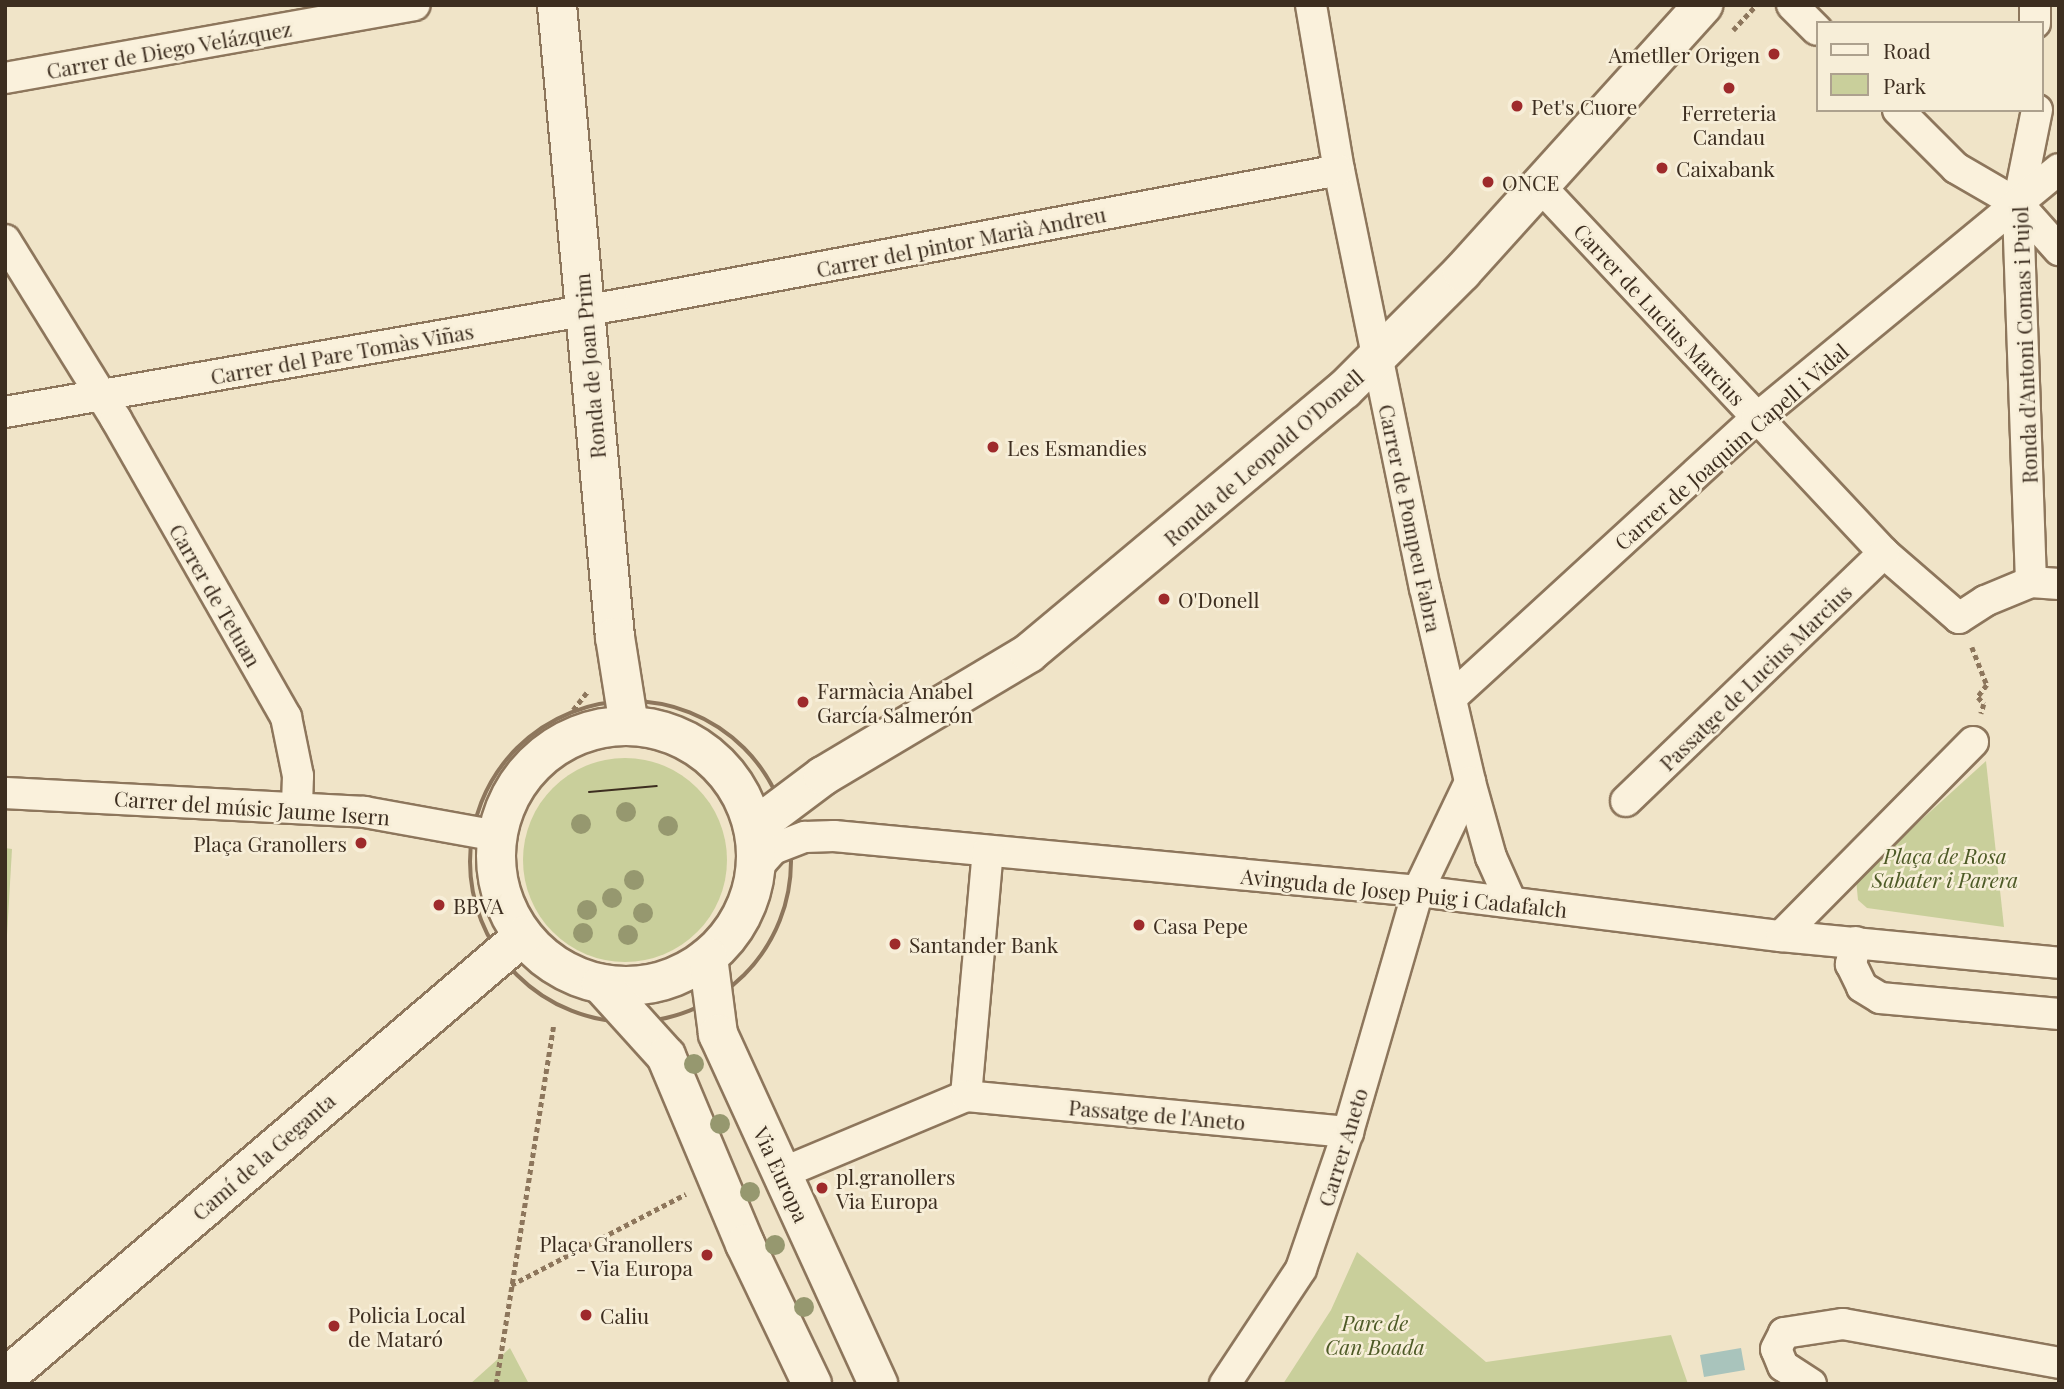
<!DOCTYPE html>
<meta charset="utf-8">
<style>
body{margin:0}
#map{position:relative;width:2064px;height:1389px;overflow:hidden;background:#f0e4c8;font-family:"Playfair Display",serif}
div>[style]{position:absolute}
.green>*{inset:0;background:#c9cf9b}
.round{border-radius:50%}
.water>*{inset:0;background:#a9c4bc}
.path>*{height:4.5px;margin-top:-2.25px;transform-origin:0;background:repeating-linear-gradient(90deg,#8d765c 0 5px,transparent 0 8.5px)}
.path>.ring{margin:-2.25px;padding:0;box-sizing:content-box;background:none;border:4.5px solid #8d765c;border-radius:50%}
.roads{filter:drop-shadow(2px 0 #8d765c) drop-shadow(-2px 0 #8d765c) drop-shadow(0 2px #8d765c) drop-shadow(0 -2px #8d765c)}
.street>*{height:30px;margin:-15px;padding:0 15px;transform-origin:15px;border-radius:15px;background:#faf1dc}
.secondary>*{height:38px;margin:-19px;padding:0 19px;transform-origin:19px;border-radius:19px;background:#faf1dc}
.secondary>.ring{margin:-19px;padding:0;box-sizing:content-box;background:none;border:38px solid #faf1dc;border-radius:50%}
.tram>*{height:2px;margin:-1px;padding:0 1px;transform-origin:1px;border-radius:1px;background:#3d2e20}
.trees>*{width:20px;height:20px;margin:-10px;border-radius:50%;background:#96986f}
.dots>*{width:19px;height:19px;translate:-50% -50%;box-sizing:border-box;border:4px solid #f7eed8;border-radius:50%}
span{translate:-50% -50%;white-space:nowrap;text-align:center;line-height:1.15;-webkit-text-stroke:5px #f7eed8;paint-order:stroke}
.street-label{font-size:21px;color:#3d2e20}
.poi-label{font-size:21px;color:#3d2e20}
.right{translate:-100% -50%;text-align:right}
.left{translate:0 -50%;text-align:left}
.park-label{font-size:21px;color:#4d5a26;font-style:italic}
.frame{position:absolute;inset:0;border:7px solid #3d2e20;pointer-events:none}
.legend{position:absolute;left:1816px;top:21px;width:228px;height:91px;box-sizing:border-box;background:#f7eed8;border:2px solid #ada18e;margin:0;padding:9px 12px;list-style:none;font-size:21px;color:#3d2e20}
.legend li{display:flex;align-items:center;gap:14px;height:35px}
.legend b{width:35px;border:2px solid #ada18e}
</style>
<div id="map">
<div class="green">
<div class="round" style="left:523px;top:758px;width:204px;height:204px"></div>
<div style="clip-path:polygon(1986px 761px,2004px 927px,1867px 908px,1858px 900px,1856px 879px)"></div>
<div style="clip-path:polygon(5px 848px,12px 849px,5px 970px)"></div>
<div style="clip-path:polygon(1357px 1252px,1486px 1362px,1671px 1335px,1688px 1384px,1283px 1384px,1331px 1310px)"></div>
<div style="clip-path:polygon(510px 1348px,529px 1384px,470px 1384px,499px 1358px)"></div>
</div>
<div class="water">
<div style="clip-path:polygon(1741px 1348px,1745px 1370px,1704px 1377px,1700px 1355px)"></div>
</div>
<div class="path">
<div style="left:1733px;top:30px;width:34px;rotate:-47deg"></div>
<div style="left:1972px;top:647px;width:41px;rotate:68.5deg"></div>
<div style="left:1987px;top:685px;width:15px;rotate:127deg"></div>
<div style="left:1978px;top:697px;width:9px;rotate:49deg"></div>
<div style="left:1984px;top:704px;width:10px;rotate:107deg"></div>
<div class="ring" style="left:470px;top:701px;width:317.5px;height:317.5px"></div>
<div style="left:573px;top:710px;width:23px;rotate:-52deg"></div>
<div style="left:511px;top:1285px;width:197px;rotate:-27.5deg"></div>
<div style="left:496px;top:1384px;width:362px;rotate:-80.9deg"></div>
</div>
<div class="roads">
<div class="street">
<div style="left:1311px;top:5px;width:167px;rotate:80.4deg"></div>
<div style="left:1339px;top:170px;width:427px;rotate:78.4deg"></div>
<div style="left:1425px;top:588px;width:199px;rotate:76.9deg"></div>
<div style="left:1470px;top:782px;width:78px;rotate:74.4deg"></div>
<div style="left:1491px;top:857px;width:49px;rotate:66deg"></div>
<div style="left:1792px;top:5px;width:35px;rotate:45deg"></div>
<div style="left:2035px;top:5px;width:18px;rotate:90deg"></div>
<div style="left:5px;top:78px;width:416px;rotate:-10.1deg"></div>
<div style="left:1898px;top:110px;width:82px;rotate:45deg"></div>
<div style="left:1956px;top:168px;width:72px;rotate:30.1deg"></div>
<div style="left:2018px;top:204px;width:62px;rotate:48.3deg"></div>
<div style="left:1540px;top:186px;width:503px;rotate:46.85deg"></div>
<div style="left:1884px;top:553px;width:99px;rotate:40.9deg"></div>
<div style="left:1959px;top:618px;width:31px;rotate:-33deg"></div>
<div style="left:1985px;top:601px;width:50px;rotate:-22.4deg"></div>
<div style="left:2031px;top:582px;width:28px;rotate:4deg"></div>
<div style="left:5px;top:240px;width:211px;rotate:58.2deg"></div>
<div style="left:116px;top:419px;width:343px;rotate:60.3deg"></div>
<div style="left:286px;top:717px;width:60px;rotate:78.5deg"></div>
<div style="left:298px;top:776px;width:31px;rotate:92deg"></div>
<div style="left:5px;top:412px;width:645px;rotate:-9.92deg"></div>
<div style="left:640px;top:301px;width:711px;rotate:-10.61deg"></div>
<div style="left:2031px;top:582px;width:378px;rotate:-92deg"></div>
<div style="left:2018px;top:204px;width:96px;rotate:-78.6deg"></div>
<div style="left:1452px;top:697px;width:413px;rotate:-42.5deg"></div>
<div style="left:1757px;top:418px;width:391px;rotate:-39.5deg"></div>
<div style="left:5px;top:793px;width:360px;rotate:3deg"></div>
<div style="left:364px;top:812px;width:136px;rotate:10.2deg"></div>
<div style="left:1626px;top:801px;width:358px;rotate:-43.9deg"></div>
<div style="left:757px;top:867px;width:24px;rotate:-48deg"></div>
<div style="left:773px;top:849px;width:34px;rotate:-21deg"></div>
<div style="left:805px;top:837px;width:29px;rotate:-2deg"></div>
<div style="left:834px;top:836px;width:587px;rotate:5.38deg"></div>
<div style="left:1418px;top:891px;width:366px;rotate:7.1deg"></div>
<div style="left:1781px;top:936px;width:279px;rotate:5.5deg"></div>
<div style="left:1781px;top:936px;width:273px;rotate:-45.3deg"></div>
<div style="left:1856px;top:942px;width:23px;rotate:103deg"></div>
<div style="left:1851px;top:964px;width:25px;rotate:64deg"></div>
<div style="left:1862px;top:987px;width:21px;rotate:31deg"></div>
<div style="left:1880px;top:998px;width:180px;rotate:5.1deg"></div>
<div style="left:966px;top:1096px;width:246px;rotate:-84.9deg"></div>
<div style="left:782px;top:1173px;width:199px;rotate:-22.7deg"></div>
<div style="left:966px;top:1096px;width:384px;rotate:5.4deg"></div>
<div style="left:1225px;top:1384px;width:138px;rotate:-56.5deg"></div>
<div style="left:1301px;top:1269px;width:145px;rotate:-71.1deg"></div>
<div style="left:1348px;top:1132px;width:251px;rotate:-73.8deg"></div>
<div style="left:1418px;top:891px;width:121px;rotate:-64.5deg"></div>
<div style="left:1811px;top:1384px;width:33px;rotate:-147deg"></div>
<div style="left:1783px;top:1366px;width:18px;rotate:-112deg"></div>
<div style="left:1776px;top:1349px;width:18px;rotate:-63deg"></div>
<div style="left:1784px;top:1333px;width:60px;rotate:-8.7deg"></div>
<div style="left:1843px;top:1324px;width:219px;rotate:10.2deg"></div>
</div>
<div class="secondary">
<div style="left:557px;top:5px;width:635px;rotate:84.76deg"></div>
<div style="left:615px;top:637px;width:89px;rotate:81deg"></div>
<div class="ring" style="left:496px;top:726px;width:222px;height:222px"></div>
<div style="left:755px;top:827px;width:85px;rotate:-36.9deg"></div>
<div style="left:823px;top:776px;width:240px;rotate:-30.8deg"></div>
<div style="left:1029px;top:653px;width:410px;rotate:-39.9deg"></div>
<div style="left:1344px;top:390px;width:167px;rotate:-45deg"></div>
<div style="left:1462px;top:272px;width:360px;rotate:-47.9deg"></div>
<div style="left:708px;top:957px;width:78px;rotate:82.6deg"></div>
<div style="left:718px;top:1034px;width:385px;rotate:65.4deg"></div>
<div style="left:601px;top:984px;width:97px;rotate:47.9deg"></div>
<div style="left:666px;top:1056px;width:204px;rotate:67.2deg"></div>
<div style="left:745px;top:1244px;width:155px;rotate:64.4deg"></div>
<div style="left:5px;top:1378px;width:681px;rotate:-40.47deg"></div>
</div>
</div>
<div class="tram">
<div style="left:589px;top:792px;width:68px;rotate:-5deg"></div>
</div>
<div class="trees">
<div style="left:626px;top:812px"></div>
<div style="left:581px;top:824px"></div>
<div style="left:668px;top:826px"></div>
<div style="left:634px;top:880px"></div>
<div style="left:612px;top:898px"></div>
<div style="left:587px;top:910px"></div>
<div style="left:643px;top:913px"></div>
<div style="left:583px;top:933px"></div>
<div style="left:628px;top:935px"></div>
<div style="left:694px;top:1064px"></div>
<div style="left:720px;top:1124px"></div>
<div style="left:750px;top:1192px"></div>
<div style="left:775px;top:1245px"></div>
<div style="left:804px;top:1307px"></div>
</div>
<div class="dots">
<div style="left:1774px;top:54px;background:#9e2a2b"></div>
<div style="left:1729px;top:88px;background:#9e2a2b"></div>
<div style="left:1517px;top:106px;background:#9e2a2b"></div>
<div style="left:1662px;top:168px;background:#9e2a2b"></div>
<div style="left:1488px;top:182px;background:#9e2a2b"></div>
<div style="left:993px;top:447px;background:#9e2a2b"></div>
<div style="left:1164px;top:599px;background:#9e2a2b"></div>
<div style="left:803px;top:702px;background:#9e2a2b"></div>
<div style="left:361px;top:843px;background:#9e2a2b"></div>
<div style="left:439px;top:905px;background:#9e2a2b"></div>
<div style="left:1139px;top:925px;background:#9e2a2b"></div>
<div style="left:895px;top:944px;background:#9e2a2b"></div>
<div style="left:822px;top:1188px;background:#9e2a2b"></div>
<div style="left:707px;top:1255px;background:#9e2a2b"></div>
<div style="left:586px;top:1315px;background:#9e2a2b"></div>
<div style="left:334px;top:1326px;background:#9e2a2b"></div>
</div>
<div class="street-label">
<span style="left:169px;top:49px;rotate:-10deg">Carrer de Diego Velázquez</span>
<span style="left:961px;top:241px;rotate:-11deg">Carrer del pintor Marià Andreu</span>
<span style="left:1660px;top:314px;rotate:47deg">Carrer de Lucius Marcius</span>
<span style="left:2024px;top:345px;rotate:-92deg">Ronda d'Antoni Comas i Pujol</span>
<span style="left:342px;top:353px;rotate:-10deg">Carrer del Pare Tomàs Viñas</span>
<span style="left:589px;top:366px;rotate:-95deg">Ronda de Joan Prim</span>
<span style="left:1731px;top:446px;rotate:-41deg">Carrer de Joaquim Capell i Vidal</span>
<span style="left:1263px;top:457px;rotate:-41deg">Ronda de Leopold O'Donell</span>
<span style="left:1411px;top:518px;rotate:78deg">Carrer de Pompeu Fabra</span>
<span style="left:216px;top:595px;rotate:60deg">Carrer de Tetuan</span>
<span style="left:1755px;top:677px;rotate:-44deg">Passatge de Lucius Marcius</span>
<span style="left:252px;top:807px;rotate:4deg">Carrer del músic Jaume Isern</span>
<span style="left:1404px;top:892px;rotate:6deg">Avinguda de Josep Puig i Cadafalch</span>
<span style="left:1157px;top:1114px;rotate:5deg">Passatge de l'Aneto</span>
<span style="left:1342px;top:1147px;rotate:-73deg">Carrer Aneto</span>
<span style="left:263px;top:1156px;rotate:-41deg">Camí de la Geganta</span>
<span style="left:782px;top:1174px;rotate:65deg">Via Europa</span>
</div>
<div class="poi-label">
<span class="right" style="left:1760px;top:54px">Ametller Origen</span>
<span class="left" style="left:1531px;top:106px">Pet's Cuore</span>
<span style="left:1729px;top:124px">Ferreteria<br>Candau</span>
<span class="left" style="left:1676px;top:168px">Caixabank</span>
<span class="left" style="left:1502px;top:182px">ONCE</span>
<span class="left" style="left:1007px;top:447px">Les Esmandies</span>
<span class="left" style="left:1178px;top:599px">O'Donell</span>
<span class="left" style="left:817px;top:702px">Farmàcia Anabel<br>García Salmerón</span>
<span class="right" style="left:347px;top:843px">Plaça Granollers</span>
<span class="left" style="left:453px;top:905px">BBVA</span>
<span class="left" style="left:1153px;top:925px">Casa Pepe</span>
<span class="left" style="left:909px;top:944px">Santander Bank</span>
<span class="left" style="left:836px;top:1188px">pl.granollers<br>Via Europa</span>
<span class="right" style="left:693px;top:1255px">Plaça Granollers<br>- Via Europa</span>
<span class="left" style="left:348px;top:1326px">Policia Local<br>de Mataró</span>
<span class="left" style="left:600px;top:1315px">Caliu</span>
</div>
<div class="park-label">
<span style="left:1945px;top:867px">Plaça de Rosa<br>Sabater i Parera</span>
<span style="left:1375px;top:1334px">Parc de<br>Can Boada</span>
</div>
<div class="frame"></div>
<ul class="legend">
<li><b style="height:9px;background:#faf1dc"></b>Road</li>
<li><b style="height:19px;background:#c9cf9b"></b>Park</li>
</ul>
</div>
